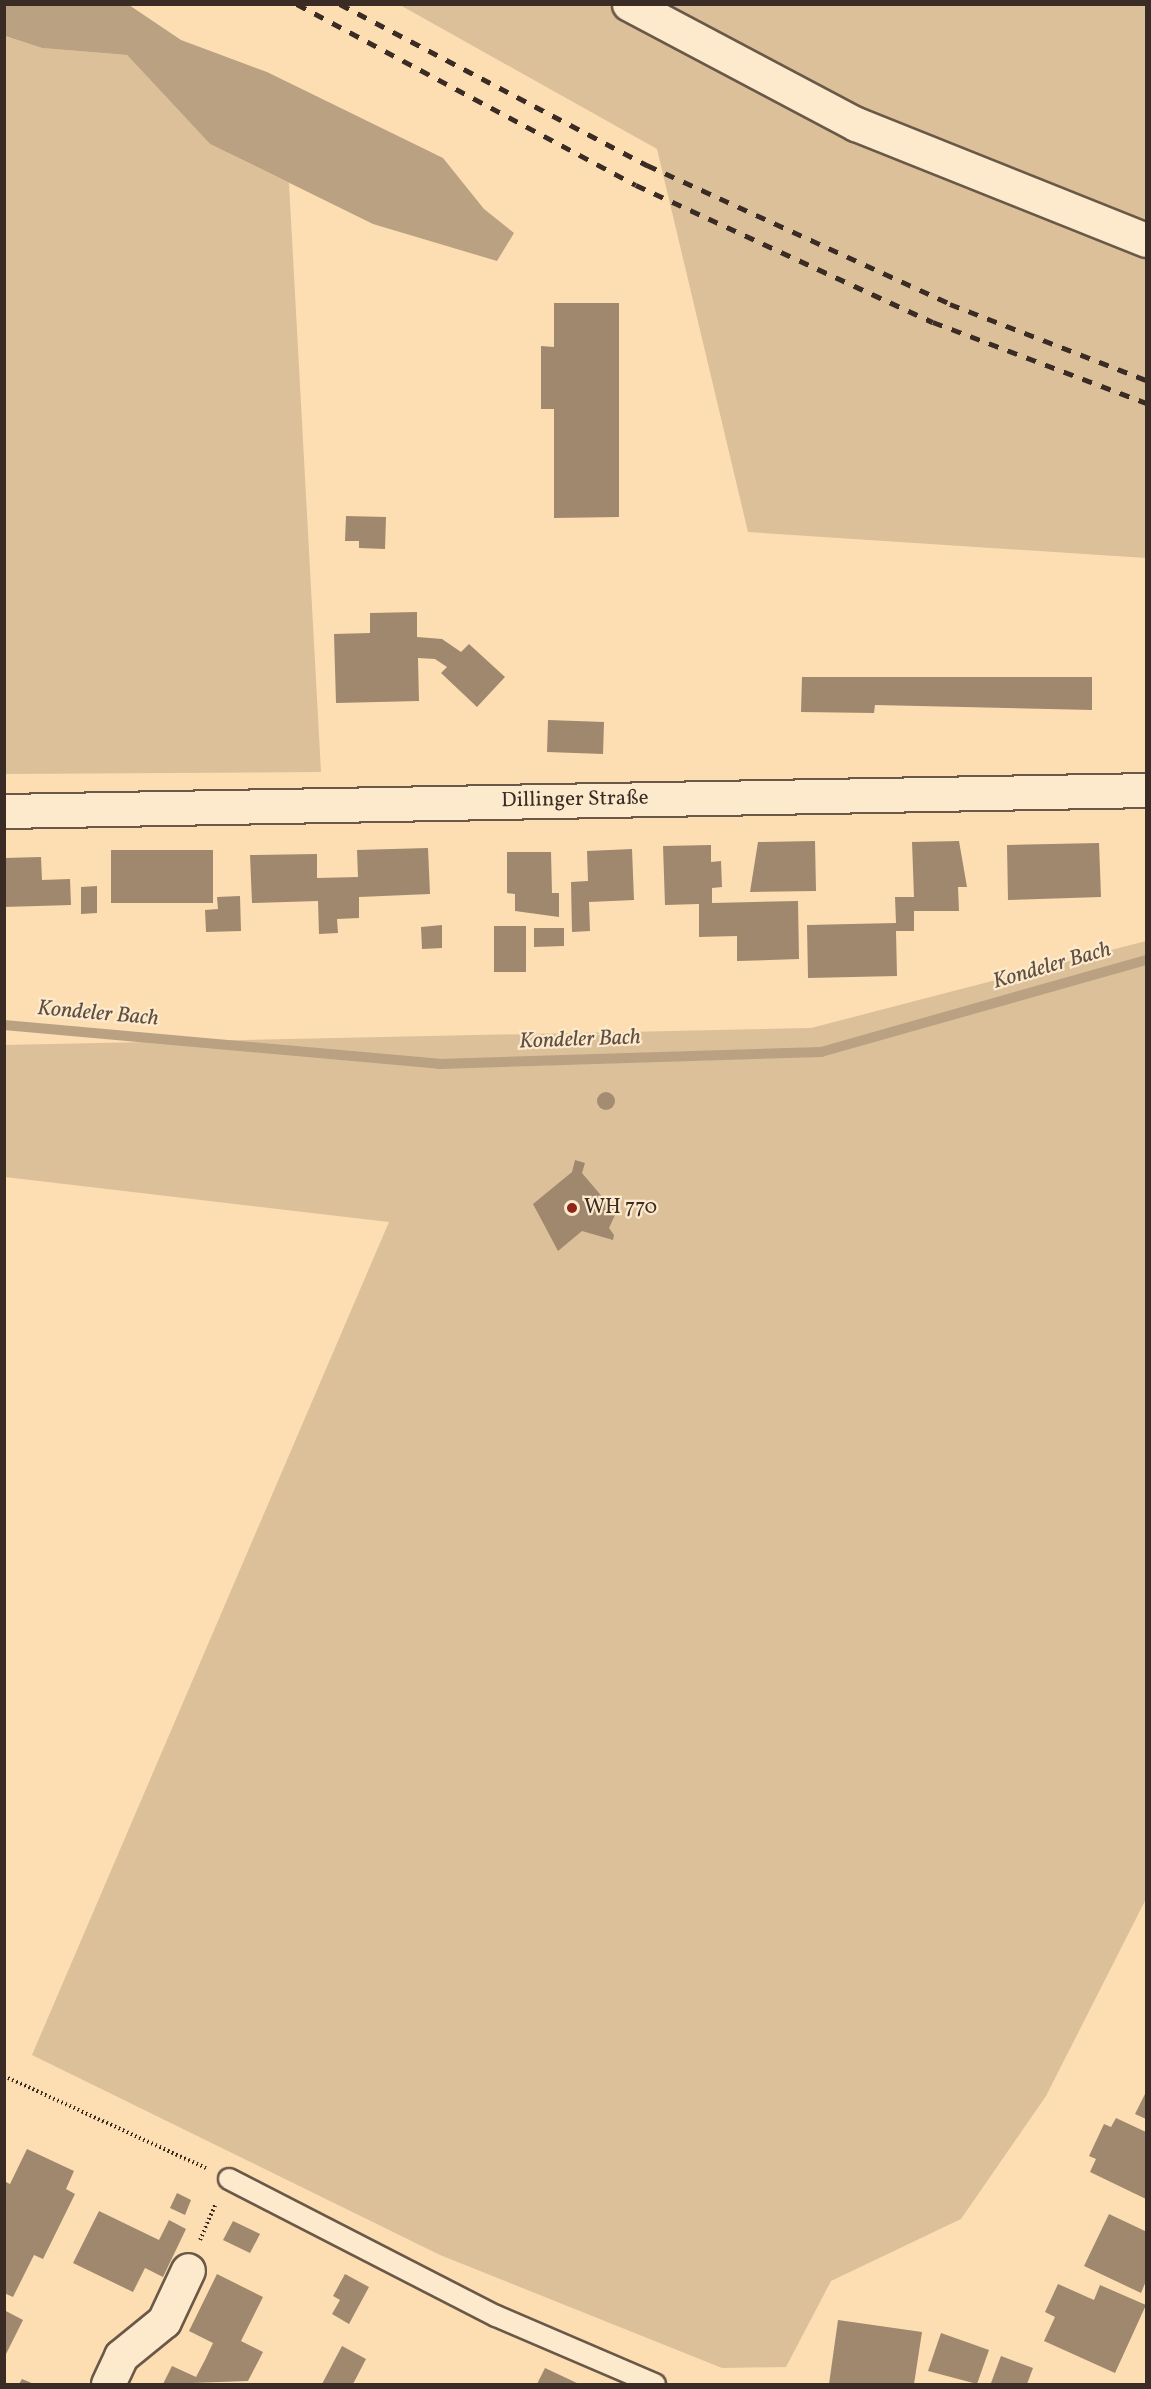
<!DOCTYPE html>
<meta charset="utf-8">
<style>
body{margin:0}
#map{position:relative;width:1151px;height:2389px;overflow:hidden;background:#fcdeb2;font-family:Vollkorn,serif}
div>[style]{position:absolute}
.green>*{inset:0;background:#dbc09a}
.water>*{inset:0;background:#baa182}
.stream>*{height:10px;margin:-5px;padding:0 5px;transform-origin:5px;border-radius:5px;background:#baa182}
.building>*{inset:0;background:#9f886e}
.path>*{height:4px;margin-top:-2px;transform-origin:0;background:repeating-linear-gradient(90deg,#3a2b25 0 1.5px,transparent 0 4.5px)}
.roads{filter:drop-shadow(2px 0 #6a5848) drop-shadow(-2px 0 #6a5848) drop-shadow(0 2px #6a5848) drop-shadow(0 -2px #6a5848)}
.service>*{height:20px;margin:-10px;padding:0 10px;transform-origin:10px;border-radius:10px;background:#fdeacd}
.minor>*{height:33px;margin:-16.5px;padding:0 16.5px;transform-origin:16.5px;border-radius:16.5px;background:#fdeacd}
.tertiary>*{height:33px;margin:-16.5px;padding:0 16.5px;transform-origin:16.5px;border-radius:16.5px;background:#fdeacd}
.secondary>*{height:33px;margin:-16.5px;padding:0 16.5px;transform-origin:16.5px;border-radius:16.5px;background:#fdeacd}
.rail>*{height:4.5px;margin-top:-2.25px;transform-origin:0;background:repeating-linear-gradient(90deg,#3a2b25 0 10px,transparent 0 20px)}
.trees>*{width:18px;height:18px;margin:-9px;border-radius:50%;background:#a38c71}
.dots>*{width:16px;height:16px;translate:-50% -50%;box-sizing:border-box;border:3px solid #fdeacd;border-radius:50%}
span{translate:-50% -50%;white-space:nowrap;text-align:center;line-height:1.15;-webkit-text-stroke:4.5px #fdeacd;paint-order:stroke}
.street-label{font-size:21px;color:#3a2b25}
.poi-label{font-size:21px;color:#3a2b25}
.left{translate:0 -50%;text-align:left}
.water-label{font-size:22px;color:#604e41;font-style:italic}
.frame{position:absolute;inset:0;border:6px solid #3a2b25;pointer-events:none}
</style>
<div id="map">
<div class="green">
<div style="clip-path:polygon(400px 5px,1146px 5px,1146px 558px,748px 532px,657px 149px)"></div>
<div style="clip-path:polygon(4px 36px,42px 48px,127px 55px,210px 144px,289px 183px,321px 772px,5px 774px)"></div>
<div style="clip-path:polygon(1146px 941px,1146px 1899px,1046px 2096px,961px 2219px,831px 2281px,786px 2367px,722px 2368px,440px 2255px,32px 2055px,389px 1222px,5px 1177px,4px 1045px,811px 1028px)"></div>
</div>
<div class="water">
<div style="clip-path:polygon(5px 4px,129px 5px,181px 40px,267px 72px,443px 158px,484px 209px,514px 233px,497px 261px,373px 224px,210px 144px,127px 55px,42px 48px,5px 36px)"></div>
</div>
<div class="stream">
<div style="left:4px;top:1025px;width:437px;rotate:5.1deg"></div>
<div style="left:439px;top:1064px;width:382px;rotate:-1.8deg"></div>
<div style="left:821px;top:1052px;width:338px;rotate:-15.8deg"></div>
</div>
<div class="building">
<div style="clip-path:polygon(554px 303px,619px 303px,619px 517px,554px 518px,554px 409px,541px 409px,541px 346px,554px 347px)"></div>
<div style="clip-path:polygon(346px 516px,386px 517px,385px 549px,359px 548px,359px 541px,345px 541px)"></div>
<div style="clip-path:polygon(417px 612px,417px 637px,442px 639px,461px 652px,469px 644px,505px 677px,477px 707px,441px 673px,447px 667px,435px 659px,418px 658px,419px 701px,336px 703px,334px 634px,370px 633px,370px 613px)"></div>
<div style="clip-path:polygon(802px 677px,1092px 677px,1092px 710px,875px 705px,874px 713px,801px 712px)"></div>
<div style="clip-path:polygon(548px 720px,604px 722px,603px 754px,547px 752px)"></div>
<div style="clip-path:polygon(815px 841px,816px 891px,750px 892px,758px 842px)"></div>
<div style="clip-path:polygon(959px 841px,967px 887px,958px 887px,959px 911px,914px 911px,914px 931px,896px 931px,897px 976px,808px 978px,807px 925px,896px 923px,895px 897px,914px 897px,912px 842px)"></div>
<div style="clip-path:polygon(1099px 843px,1101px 897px,1008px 900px,1007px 845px)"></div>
<div style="clip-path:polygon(711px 845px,711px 862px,721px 861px,722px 887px,712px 888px,712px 903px,798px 901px,799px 959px,737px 961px,737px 936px,699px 937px,699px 904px,665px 905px,663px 846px)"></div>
<div style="clip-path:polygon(428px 848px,430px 894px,359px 897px,359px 918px,337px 919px,338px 933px,319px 934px,318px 901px,252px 903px,250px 855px,317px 854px,317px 878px,358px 877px,357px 850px)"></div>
<div style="clip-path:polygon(632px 849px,634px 900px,589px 902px,590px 931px,572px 932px,571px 882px,588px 881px,587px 851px)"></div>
<div style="clip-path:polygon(111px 850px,213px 850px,213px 903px,111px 903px)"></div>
<div style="clip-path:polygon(507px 852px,551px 852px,552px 893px,559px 893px,559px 917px,515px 911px,515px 894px,507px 893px)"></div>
<div style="clip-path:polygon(41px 857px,42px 880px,70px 879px,71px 905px,4px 907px,4px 858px)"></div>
<div style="clip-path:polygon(97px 886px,97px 913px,81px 914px,81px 887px)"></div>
<div style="clip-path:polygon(240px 896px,241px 931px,206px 932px,205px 910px,218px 909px,217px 897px)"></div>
<div style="clip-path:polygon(442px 925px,442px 948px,422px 949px,421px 927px)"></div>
<div style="clip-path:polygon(494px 926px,526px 926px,526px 972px,494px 972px)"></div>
<div style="clip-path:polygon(534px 928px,564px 928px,564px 946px,534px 947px)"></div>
<div style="clip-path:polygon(575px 1160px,585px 1163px,582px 1173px,616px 1213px,609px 1228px,614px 1235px,613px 1240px,582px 1231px,558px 1251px,533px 1204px,572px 1172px)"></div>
<div style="clip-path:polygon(1146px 2092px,1146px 2119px,1135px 2114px)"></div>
<div style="clip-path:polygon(1116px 2118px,1146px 2132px,1146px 2199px,1090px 2172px,1096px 2159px,1089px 2156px,1104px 2124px,1111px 2127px)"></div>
<div style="clip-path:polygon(27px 2149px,74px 2171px,66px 2189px,75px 2194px,43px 2259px,34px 2255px,13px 2297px,4px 2293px,4px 2181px,10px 2184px)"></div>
<div style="clip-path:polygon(177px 2193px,191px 2200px,185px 2215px,170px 2208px)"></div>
<div style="clip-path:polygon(99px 2211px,159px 2240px,169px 2220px,186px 2229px,163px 2277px,145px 2268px,133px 2292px,73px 2263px)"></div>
<div style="clip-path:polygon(1109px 2214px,1145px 2231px,1146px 2227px,1146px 2281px,1141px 2293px,1084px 2266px)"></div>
<div style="clip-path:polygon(233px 2221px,260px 2234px,250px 2253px,223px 2240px)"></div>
<div style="clip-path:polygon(217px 2274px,263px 2297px,241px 2341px,263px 2352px,248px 2381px,163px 2384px,172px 2366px,196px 2377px,205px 2360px,213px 2343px,189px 2331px)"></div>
<div style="clip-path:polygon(345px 2274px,369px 2287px,349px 2324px,332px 2314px,340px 2300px,333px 2296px)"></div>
<div style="clip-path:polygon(1058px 2284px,1094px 2300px,1100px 2285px,1146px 2305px,1115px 2373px,1044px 2341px,1055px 2317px,1045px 2312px)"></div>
<div style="clip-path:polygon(4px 2310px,23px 2320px,4px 2358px)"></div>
<div style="clip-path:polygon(838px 2320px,922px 2332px,914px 2384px,829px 2384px)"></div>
<div style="clip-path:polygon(941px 2333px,989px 2350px,977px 2384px,928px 2371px)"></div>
<div style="clip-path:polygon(342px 2346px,366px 2359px,353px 2384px,322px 2384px)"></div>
<div style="clip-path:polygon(1001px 2356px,1033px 2368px,1027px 2384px,991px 2383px)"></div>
<div style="clip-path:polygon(545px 2368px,579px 2384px,537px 2384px)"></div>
<div style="clip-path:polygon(22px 2379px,34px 2384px,19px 2384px)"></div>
</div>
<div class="path">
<div style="left:4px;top:2076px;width:222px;rotate:24.5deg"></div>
<div style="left:200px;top:2240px;width:40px;rotate:-66.6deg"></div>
</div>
<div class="roads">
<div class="service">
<div style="left:229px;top:2179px;width:300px;rotate:27.2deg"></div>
<div style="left:496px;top:2316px;width:173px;rotate:23.2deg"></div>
</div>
<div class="minor">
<div style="left:108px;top:2384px;width:31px;rotate:-65deg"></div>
<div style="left:121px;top:2356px;width:55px;rotate:-39.1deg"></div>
<div style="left:164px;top:2321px;width:56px;rotate:-64.8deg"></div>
</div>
<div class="tertiary">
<div style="left:4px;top:811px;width:1142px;rotate:-1.05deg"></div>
</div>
<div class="secondary">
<div style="left:629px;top:4px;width:257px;rotate:27.9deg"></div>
<div style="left:856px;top:124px;width:312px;rotate:21.8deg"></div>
</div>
</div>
<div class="rail">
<div style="left:297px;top:4px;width:384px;rotate:28.1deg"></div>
<div style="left:636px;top:185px;width:327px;rotate:24.8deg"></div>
<div style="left:933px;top:322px;width:228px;rotate:20.8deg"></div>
<div style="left:340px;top:4px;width:347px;rotate:27.7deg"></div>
<div style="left:647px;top:165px;width:333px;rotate:24.6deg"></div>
<div style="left:950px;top:304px;width:210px;rotate:21.2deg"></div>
</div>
<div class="trees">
<div style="left:606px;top:1101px"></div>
</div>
<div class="dots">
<div style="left:572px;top:1208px;background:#8f2418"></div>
</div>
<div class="street-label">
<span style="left:575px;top:800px;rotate:-1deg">Dillinger Straße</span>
</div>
<div class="poi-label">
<span class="left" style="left:584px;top:1208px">WH 770</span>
</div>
<div class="water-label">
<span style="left:1052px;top:966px;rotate:-16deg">Kondeler Bach</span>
<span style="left:98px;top:1014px;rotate:5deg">Kondeler Bach</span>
<span style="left:580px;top:1040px;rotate:-2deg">Kondeler Bach</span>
</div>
<div class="frame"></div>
</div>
